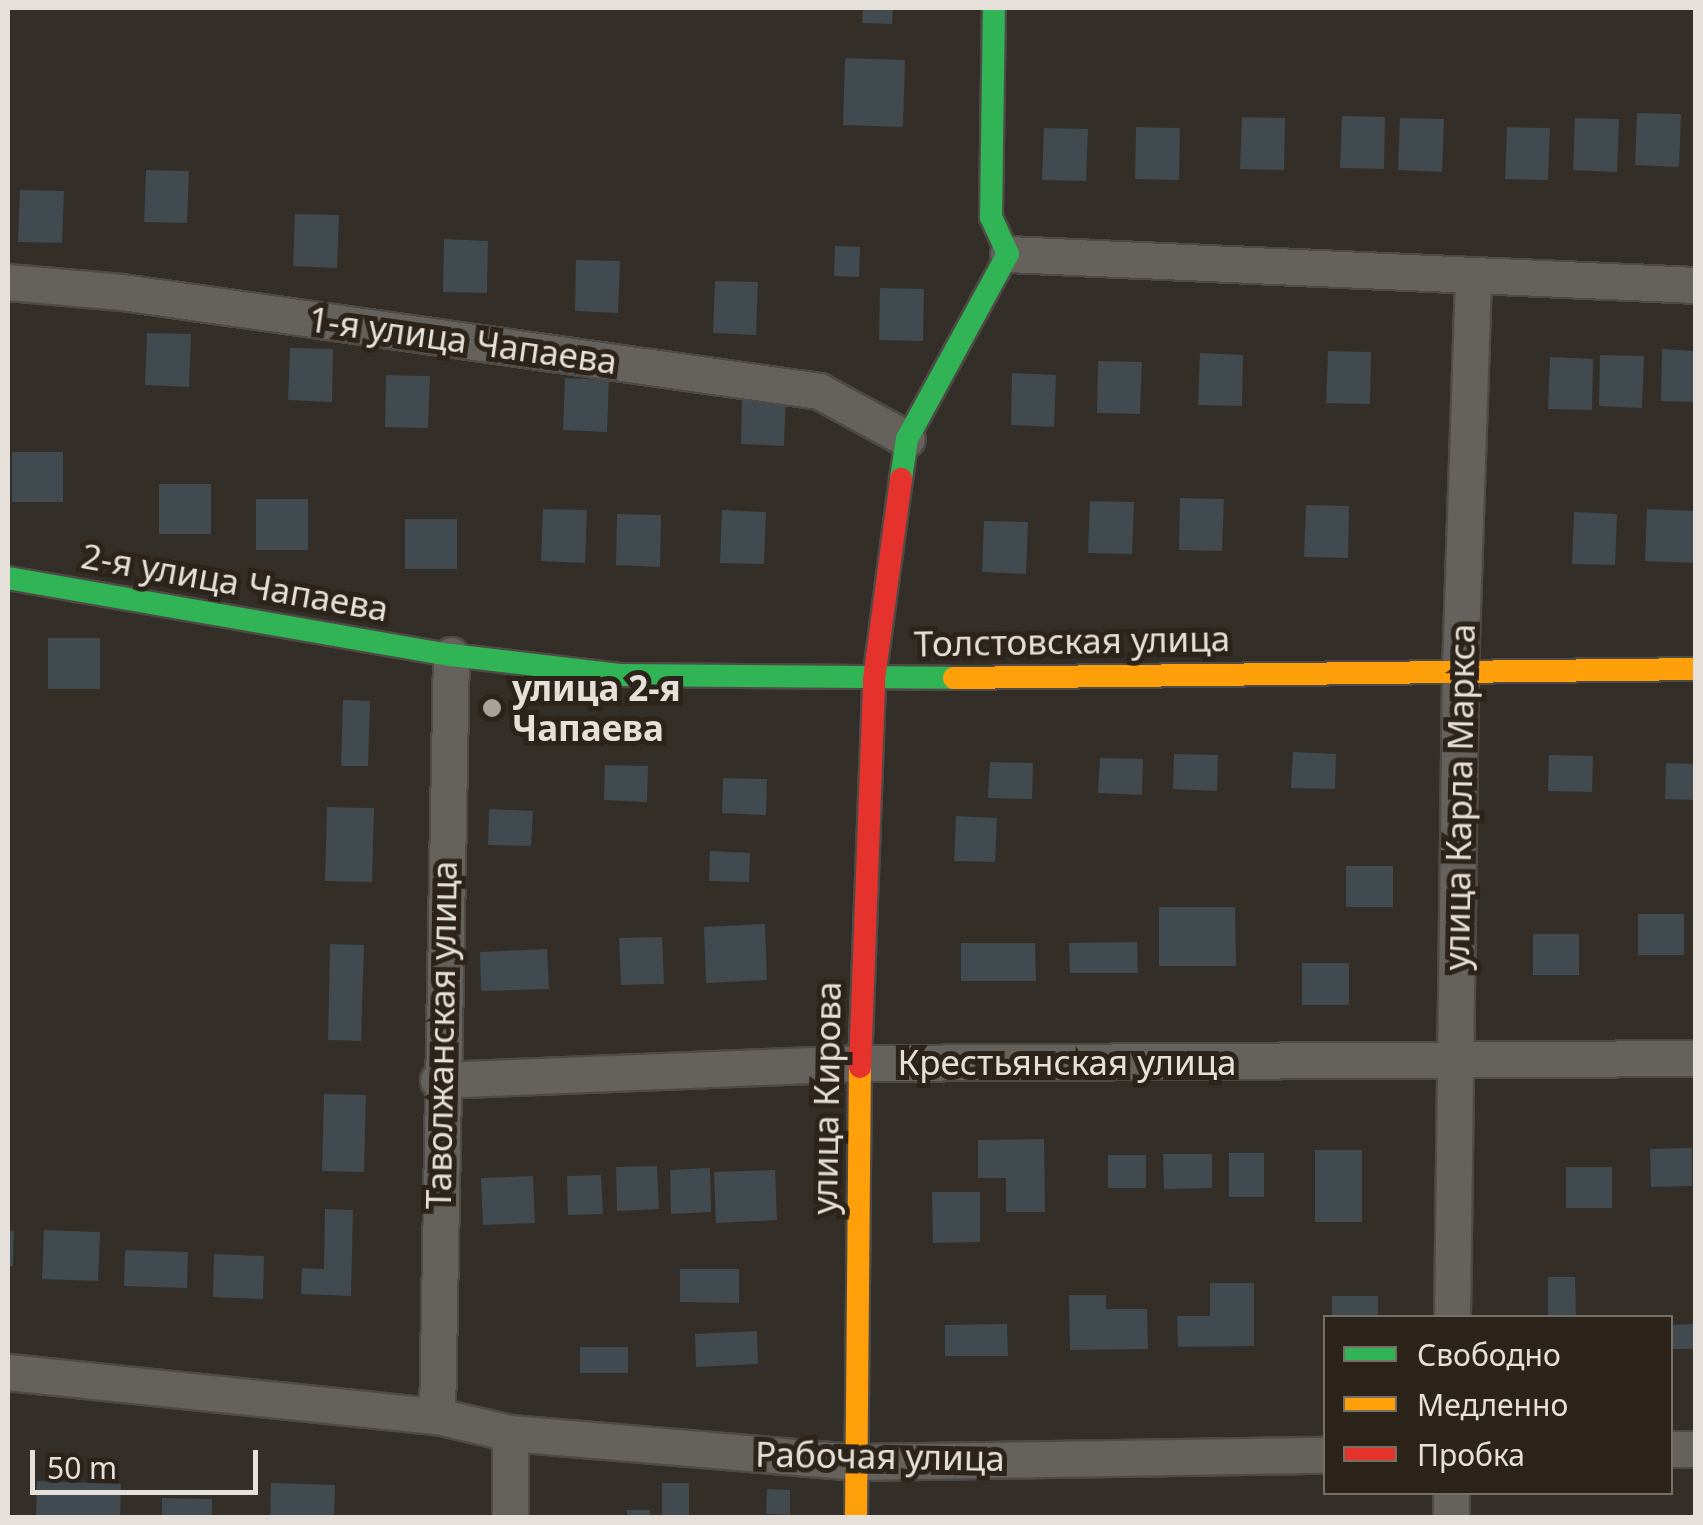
<!DOCTYPE html>
<meta charset="utf-8">
<style>
body{margin:0}
#map{position:relative;width:1703px;height:1525px;overflow:hidden;background:#332e28;font-family:"Noto Sans",sans-serif}
div>[style]{position:absolute}
.building>*{inset:0;background:#414a4f}
.roads{filter:drop-shadow(2px 0 #4e4a46) drop-shadow(-2px 0 #4e4a46) drop-shadow(0 2px #4e4a46) drop-shadow(0 -2px #4e4a46)}
.street>*{height:35px;margin:-17.5px;padding:0 17.5px;transform-origin:17.5px;border-radius:17.5px;background:#65615d}
.fast>*{height:22px;margin:-11px;padding:0 11px;transform-origin:11px;border-radius:11px;background:#30b455}
.slow>*{height:22px;margin:-11px;padding:0 11px;transform-origin:11px;border-radius:11px;background:#ff9f0a}
.jam>*{height:22px;margin:-11px;padding:0 11px;transform-origin:11px;border-radius:11px;background:#e5322d}
.dots>*{width:28px;height:28px;translate:-50% -50%;box-sizing:border-box;border:5px solid #2c241a;border-radius:50%}
span{translate:-50% -50%;white-space:nowrap;text-align:center;line-height:1.15;-webkit-text-stroke:10px #2c241a;paint-order:stroke}
.street-label{font-size:35px;color:#e5e0d9}
.poi-label{font-size:35px;color:#e5e0d9;font-weight:700}
.left{translate:0 -50%;text-align:left}
.frame{position:absolute;inset:0;border:10px solid #e5e0d9;pointer-events:none}
.legend{position:absolute;left:1323px;top:1315px;width:350px;height:180px;box-sizing:border-box;background:#2c241a;border:2px solid #766f66;margin:0;padding:12px 18px;list-style:none;font-size:30px;color:#e5e0d9}
.legend li{display:flex;align-items:center;gap:20px;height:50px}
.legend b{width:50px;border:2px solid #766f66}
.scale{position:absolute;left:30px;top:1450px;width:228px;height:45px;box-sizing:border-box;border:5px solid #e5e0d9;border-top:0;padding-left:12px;font-size:30px;line-height:35px;white-space:nowrap;color:#e5e0d9;-webkit-text-stroke:8px #2c241a;paint-order:stroke}
</style>
<div id="map">
<div class="building">
<div style="clip-path:polygon(863px 8px,893px 8px,892px 24px,862px 23px)"></div>
<div style="clip-path:polygon(845px 58px,905px 60px,903px 127px,843px 125px)"></div>
<div style="clip-path:polygon(1637px 113px,1681px 114px,1679px 167px,1635px 165px)"></div>
<div style="clip-path:polygon(1342px 116px,1385px 117px,1384px 169px,1340px 168px)"></div>
<div style="clip-path:polygon(1242px 117px,1285px 118px,1284px 170px,1240px 169px)"></div>
<div style="clip-path:polygon(1400px 118px,1444px 119px,1442px 172px,1398px 170px)"></div>
<div style="clip-path:polygon(1575px 118px,1619px 119px,1617px 172px,1573px 170px)"></div>
<div style="clip-path:polygon(1136px 127px,1180px 128px,1179px 180px,1135px 179px)"></div>
<div style="clip-path:polygon(1507px 127px,1550px 128px,1548px 180px,1505px 179px)"></div>
<div style="clip-path:polygon(1044px 128px,1088px 129px,1086px 181px,1042px 180px)"></div>
<div style="clip-path:polygon(146px 170px,189px 171px,187px 223px,144px 222px)"></div>
<div style="clip-path:polygon(20px 190px,64px 191px,62px 243px,18px 242px)"></div>
<div style="clip-path:polygon(295px 214px,339px 215px,337px 268px,293px 266px)"></div>
<div style="clip-path:polygon(444px 239px,488px 241px,487px 293px,443px 292px)"></div>
<div style="clip-path:polygon(835px 246px,860px 247px,859px 277px,834px 276px)"></div>
<div style="clip-path:polygon(576px 260px,620px 261px,618px 313px,575px 311px)"></div>
<div style="clip-path:polygon(715px 281px,758px 282px,756px 335px,713px 333px)"></div>
<div style="clip-path:polygon(880px 288px,924px 289px,923px 341px,879px 340px)"></div>
<div style="clip-path:polygon(147px 333px,191px 334px,189px 387px,145px 385px)"></div>
<div style="clip-path:polygon(290px 348px,333px 349px,332px 402px,288px 400px)"></div>
<div style="clip-path:polygon(1662px 349px,1696px 351px,1696px 402px,1661px 401px)"></div>
<div style="clip-path:polygon(1328px 351px,1371px 352px,1370px 404px,1326px 403px)"></div>
<div style="clip-path:polygon(1200px 353px,1243px 355px,1242px 406px,1198px 405px)"></div>
<div style="clip-path:polygon(1600px 355px,1644px 356px,1642px 408px,1599px 406px)"></div>
<div style="clip-path:polygon(1550px 357px,1593px 359px,1592px 410px,1548px 409px)"></div>
<div style="clip-path:polygon(1098px 361px,1142px 362px,1140px 414px,1097px 413px)"></div>
<div style="clip-path:polygon(1012px 373px,1056px 375px,1054px 427px,1011px 425px)"></div>
<div style="clip-path:polygon(386px 375px,430px 376px,428px 428px,385px 427px)"></div>
<div style="clip-path:polygon(565px 378px,609px 380px,607px 432px,563px 430px)"></div>
<div style="clip-path:polygon(742px 393px,786px 394px,784px 446px,741px 444px)"></div>
<div style="clip-path:polygon(12px 452px,63px 452px,63px 502px,12px 502px)"></div>
<div style="clip-path:polygon(159px 484px,211px 484px,211px 534px,159px 534px)"></div>
<div style="clip-path:polygon(1180px 498px,1224px 499px,1222px 551px,1179px 550px)"></div>
<div style="clip-path:polygon(256px 499px,308px 499px,308px 550px,256px 550px)"></div>
<div style="clip-path:polygon(1090px 501px,1134px 502px,1132px 554px,1088px 553px)"></div>
<div style="clip-path:polygon(1306px 505px,1349px 506px,1348px 558px,1304px 557px)"></div>
<div style="clip-path:polygon(543px 509px,587px 510px,585px 563px,541px 561px)"></div>
<div style="clip-path:polygon(1647px 509px,1696px 511px,1696px 563px,1645px 561px)"></div>
<div style="clip-path:polygon(722px 510px,766px 512px,764px 564px,720px 563px)"></div>
<div style="clip-path:polygon(1574px 512px,1617px 514px,1615px 565px,1572px 564px)"></div>
<div style="clip-path:polygon(617px 514px,661px 515px,660px 567px,616px 565px)"></div>
<div style="clip-path:polygon(405px 519px,457px 519px,457px 569px,405px 569px)"></div>
<div style="clip-path:polygon(984px 521px,1028px 522px,1026px 574px,982px 572px)"></div>
<div style="clip-path:polygon(48px 638px,100px 638px,100px 689px,48px 689px)"></div>
<div style="clip-path:polygon(343px 700px,370px 701px,368px 766px,341px 766px)"></div>
<div style="clip-path:polygon(1293px 752px,1336px 754px,1335px 789px,1291px 788px)"></div>
<div style="clip-path:polygon(1174px 754px,1218px 755px,1217px 791px,1173px 789px)"></div>
<div style="clip-path:polygon(1549px 755px,1593px 756px,1592px 792px,1548px 791px)"></div>
<div style="clip-path:polygon(1100px 758px,1143px 759px,1142px 795px,1098px 793px)"></div>
<div style="clip-path:polygon(990px 762px,1033px 763px,1032px 799px,988px 798px)"></div>
<div style="clip-path:polygon(1666px 763px,1696px 764px,1696px 800px,1665px 799px)"></div>
<div style="clip-path:polygon(605px 765px,648px 766px,647px 802px,604px 800px)"></div>
<div style="clip-path:polygon(723px 778px,767px 779px,766px 815px,722px 813px)"></div>
<div style="clip-path:polygon(327px 807px,374px 808px,372px 882px,325px 881px)"></div>
<div style="clip-path:polygon(489px 809px,533px 811px,531px 846px,488px 845px)"></div>
<div style="clip-path:polygon(956px 816px,997px 818px,995px 862px,954px 861px)"></div>
<div style="clip-path:polygon(710px 851px,750px 853px,749px 882px,709px 881px)"></div>
<div style="clip-path:polygon(1346px 866px,1393px 866px,1393px 907px,1346px 907px)"></div>
<div style="clip-path:polygon(1159px 907px,1235px 907px,1236px 966px,1159px 966px)"></div>
<div style="clip-path:polygon(1638px 914px,1684px 914px,1684px 955px,1638px 955px)"></div>
<div style="clip-path:polygon(765px 924px,767px 980px,706px 983px,704px 927px)"></div>
<div style="clip-path:polygon(1533px 934px,1579px 934px,1579px 975px,1533px 975px)"></div>
<div style="clip-path:polygon(662px 937px,664px 984px,621px 985px,619px 938px)"></div>
<div style="clip-path:polygon(1137px 942px,1138px 973px,1070px 973px,1069px 943px)"></div>
<div style="clip-path:polygon(961px 943px,1035px 943px,1036px 981px,961px 981px)"></div>
<div style="clip-path:polygon(330px 944px,364px 945px,361px 1041px,328px 1040px)"></div>
<div style="clip-path:polygon(547px 949px,549px 989px,481px 991px,480px 952px)"></div>
<div style="clip-path:polygon(1302px 963px,1349px 963px,1349px 1005px,1302px 1005px)"></div>
<div style="clip-path:polygon(324px 1094px,366px 1095px,364px 1172px,322px 1171px)"></div>
<div style="clip-path:polygon(1044px 1139px,1045px 1212px,1006px 1212px,1006px 1178px,978px 1178px,978px 1140px)"></div>
<div style="clip-path:polygon(1692px 1148px,1692px 1186px,1651px 1187px,1650px 1149px)"></div>
<div style="clip-path:polygon(1315px 1150px,1362px 1150px,1362px 1222px,1315px 1222px)"></div>
<div style="clip-path:polygon(1229px 1153px,1264px 1153px,1264px 1197px,1229px 1197px)"></div>
<div style="clip-path:polygon(1163px 1154px,1212px 1154px,1212px 1188px,1164px 1189px)"></div>
<div style="clip-path:polygon(1108px 1155px,1146px 1155px,1146px 1188px,1108px 1188px)"></div>
<div style="clip-path:polygon(657px 1166px,659px 1209px,617px 1211px,616px 1167px)"></div>
<div style="clip-path:polygon(1566px 1167px,1612px 1167px,1612px 1208px,1566px 1208px)"></div>
<div style="clip-path:polygon(710px 1168px,711px 1212px,671px 1214px,670px 1170px)"></div>
<div style="clip-path:polygon(775px 1170px,777px 1220px,716px 1223px,714px 1172px)"></div>
<div style="clip-path:polygon(601px 1175px,603px 1214px,568px 1215px,567px 1176px)"></div>
<div style="clip-path:polygon(533px 1176px,535px 1223px,483px 1225px,481px 1178px)"></div>
<div style="clip-path:polygon(932px 1192px,980px 1192px,980px 1242px,933px 1243px)"></div>
<div style="clip-path:polygon(325px 1209px,353px 1210px,351px 1296px,301px 1294px,302px 1268px,324px 1269px)"></div>
<div style="clip-path:polygon(8px 1230px,14px 1231px,13px 1266px,8px 1266px)"></div>
<div style="clip-path:polygon(44px 1230px,100px 1232px,98px 1281px,42px 1279px)"></div>
<div style="clip-path:polygon(125px 1250px,188px 1252px,187px 1288px,124px 1286px)"></div>
<div style="clip-path:polygon(214px 1254px,264px 1256px,263px 1299px,213px 1297px)"></div>
<div style="clip-path:polygon(680px 1269px,739px 1269px,739px 1303px,680px 1302px)"></div>
<div style="clip-path:polygon(1548px 1277px,1575px 1277px,1576px 1318px,1548px 1318px)"></div>
<div style="clip-path:polygon(1210px 1283px,1254px 1283px,1254px 1346px,1178px 1347px,1177px 1316px,1210px 1316px)"></div>
<div style="clip-path:polygon(1069px 1295px,1106px 1295px,1106px 1309px,1147px 1309px,1148px 1349px,1070px 1350px)"></div>
<div style="clip-path:polygon(1332px 1296px,1378px 1296px,1378px 1318px,1332px 1318px)"></div>
<div style="clip-path:polygon(1007px 1324px,1008px 1356px,945px 1356px,945px 1325px)"></div>
<div style="clip-path:polygon(1696px 1324px,1696px 1349px,1670px 1349px,1670px 1325px)"></div>
<div style="clip-path:polygon(757px 1331px,758px 1364px,696px 1367px,695px 1334px)"></div>
<div style="clip-path:polygon(580px 1347px,628px 1347px,628px 1373px,580px 1373px)"></div>
<div style="clip-path:polygon(37px 1481px,121px 1484px,120px 1517px,36px 1515px)"></div>
<div style="clip-path:polygon(271px 1483px,335px 1485px,334px 1518px,270px 1518px)"></div>
<div style="clip-path:polygon(662px 1483px,689px 1483px,689px 1518px,662px 1518px)"></div>
<div style="clip-path:polygon(767px 1489px,790px 1490px,790px 1515px,766px 1514px)"></div>
<div style="clip-path:polygon(162px 1498px,212px 1499px,212px 1518px,162px 1518px)"></div>
<div style="clip-path:polygon(627px 1510px,650px 1510px,650px 1518px,627px 1518px)"></div>
</div>
<div class="roads">
<div class="street">
<div style="left:1008px;top:254px;width:689px;rotate:2.58deg"></div>
<div style="left:8px;top:282px;width:114px;rotate:5deg"></div>
<div style="left:122px;top:292px;width:704px;rotate:8.08deg"></div>
<div style="left:819px;top:391px;width:100px;rotate:28.6deg"></div>
<div style="left:438px;top:1080px;width:422px;rotate:-2.3deg"></div>
<div style="left:860px;top:1063px;width:836px;rotate:-0.34deg"></div>
<div style="left:1452px;top:1318px;width:648px;rotate:-89.29deg"></div>
<div style="left:1460px;top:670px;width:393px;rotate:-88.1deg"></div>
<div style="left:8px;top:1372px;width:431px;rotate:5.9deg"></div>
<div style="left:437px;top:1416px;width:75px;rotate:13.1deg"></div>
<div style="left:510px;top:1433px;width:348px;rotate:4.8deg"></div>
<div style="left:857px;top:1462px;width:469px;rotate:-0.9deg"></div>
<div style="left:437px;top:1416px;width:761px;rotate:-88.95deg"></div>
<div style="left:510px;top:1433px;width:85px;rotate:90deg"></div>
<div style="left:1670px;top:1449px;width:26px"></div>
<div style="left:1451px;top:1492px;width:26px;rotate:90deg"></div>
</div>
<div class="fast">
<div style="left:901px;top:479px;width:40px;rotate:-81.5deg"></div>
<div style="left:907px;top:439px;width:211px;rotate:-61.4deg"></div>
<div style="left:1008px;top:254px;width:41px;rotate:-114.7deg"></div>
<div style="left:991px;top:217px;width:209px;rotate:-89.2deg"></div>
<div style="left:8px;top:578px;width:450px;rotate:9.9deg"></div>
<div style="left:451px;top:655px;width:172px;rotate:6.7deg"></div>
<div style="left:622px;top:675px;width:332px;rotate:0.5deg"></div>
</div>
<div class="slow">
<div style="left:954px;top:678px;width:742px;rotate:-0.69deg"></div>
<div style="left:856px;top:1518px;width:451px;rotate:-89.5deg"></div>
</div>
<div class="jam">
<div style="left:860px;top:1067px;width:388px;rotate:-87.9deg"></div>
<div style="left:874px;top:679px;width:202px;rotate:-82.3deg"></div>
</div>
</div>
<div class="dots">
<div style="left:492px;top:708px;background:#a7a29b"></div>
</div>
<div class="street-label">
<span style="left:463px;top:340px;rotate:8deg">1-я улица Чапаева</span>
<span style="left:235px;top:582px;rotate:10deg">2-я улица Чапаева</span>
<span style="left:1072px;top:641px;rotate:-1deg">Толстовская улица</span>
<span style="left:1459px;top:797px;rotate:-89deg">улица Карла Маркса</span>
<span style="left:441px;top:1035px;rotate:-89deg">Таволжанская улица</span>
<span style="left:1067px;top:1062px">Крестьянская улица</span>
<span style="left:826px;top:1098px;rotate:-89deg">улица Кирова</span>
<span style="left:880px;top:1456px;rotate:1deg">Рабочая улица</span>
</div>
<div class="poi-label">
<span class="left" style="left:512px;top:708px">улица 2-я<br>Чапаева</span>
</div>
<div class="frame"></div>
<ul class="legend">
<li><b style="height:12px;background:#30b455"></b>Свободно</li>
<li><b style="height:12px;background:#ff9f0a"></b>Медленно</li>
<li><b style="height:12px;background:#e5322d"></b>Пробка</li>
</ul>
<div class="scale">50 m</div>
</div>
